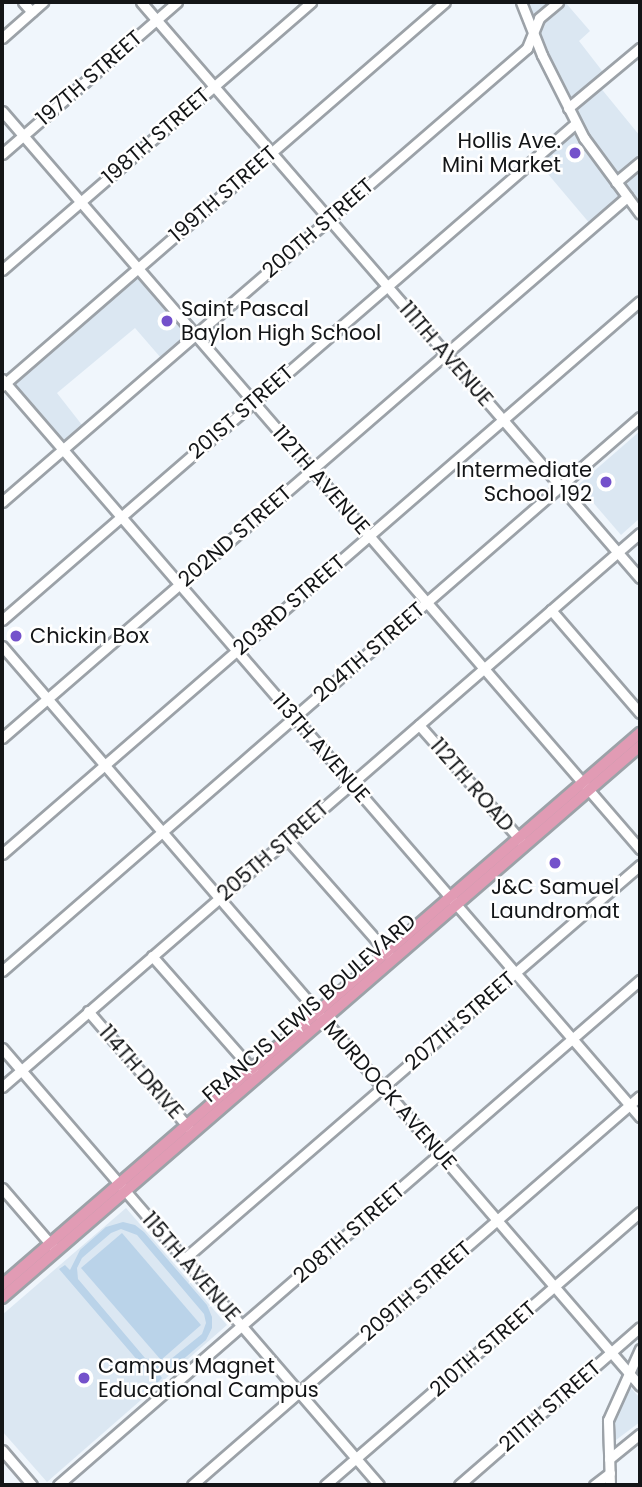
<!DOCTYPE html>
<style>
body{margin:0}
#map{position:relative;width:642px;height:1487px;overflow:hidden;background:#f0f6fc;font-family:Poppins,sans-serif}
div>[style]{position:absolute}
.built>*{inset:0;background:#dbe7f2}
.green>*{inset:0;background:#bad3e9}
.roads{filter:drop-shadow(2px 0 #9ca2a8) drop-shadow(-2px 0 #9ca2a8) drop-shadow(0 2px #9ca2a8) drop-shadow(0 -2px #9ca2a8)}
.minor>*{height:9px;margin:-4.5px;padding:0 4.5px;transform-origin:4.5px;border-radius:4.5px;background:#fff}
.major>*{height:10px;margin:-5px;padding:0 5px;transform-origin:5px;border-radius:5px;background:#e19bb4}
.dots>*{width:19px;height:19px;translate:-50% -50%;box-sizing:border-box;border:4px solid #fff;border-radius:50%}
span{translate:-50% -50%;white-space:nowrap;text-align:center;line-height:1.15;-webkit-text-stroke:5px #fff;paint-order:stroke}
.street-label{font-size:21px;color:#131517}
.poi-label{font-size:21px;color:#131517}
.right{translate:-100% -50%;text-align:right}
.left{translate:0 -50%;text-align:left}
.frame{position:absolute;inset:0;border:4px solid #131517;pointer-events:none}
</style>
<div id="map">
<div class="built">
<div style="clip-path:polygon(528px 2px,565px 2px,590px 31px,579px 41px,603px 72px,595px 81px,640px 136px,640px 202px,630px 190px,591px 225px,537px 161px,582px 123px,555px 70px)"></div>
<div style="clip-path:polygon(137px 274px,189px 334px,161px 358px,135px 328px,57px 393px,82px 425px,64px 442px,13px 383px)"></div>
<div style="clip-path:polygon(640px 431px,640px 518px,621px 535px,578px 485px)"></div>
<div style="clip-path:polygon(126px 1208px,227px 1325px,47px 1482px,2px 1431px,2px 1315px)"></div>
<div style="clip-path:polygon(630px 1387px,640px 1398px,640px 1422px,616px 1440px,615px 1420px)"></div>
</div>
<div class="green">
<div style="clip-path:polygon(evenodd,123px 1222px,135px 1225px,144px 1232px,207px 1305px,212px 1317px,212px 1328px,206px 1340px,174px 1367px,157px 1371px,162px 1378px,157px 1383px,59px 1269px,65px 1265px,70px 1270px,80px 1250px,106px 1227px,123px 1222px,121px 1229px,137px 1235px,204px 1314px,206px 1323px,202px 1334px,166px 1363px,155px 1363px,145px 1358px,78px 1279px,77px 1268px,82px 1258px,111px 1233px,121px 1229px)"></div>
<div style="clip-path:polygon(122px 1233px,201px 1325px,161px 1360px,81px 1268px)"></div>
</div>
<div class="roads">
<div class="minor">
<div style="left:23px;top:2px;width:13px;rotate:48deg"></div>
<div style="left:141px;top:2px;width:762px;rotate:49.1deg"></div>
<div style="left:521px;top:2px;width:57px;rotate:68.4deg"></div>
<div style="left:542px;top:55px;width:93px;rotate:63.2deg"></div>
<div style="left:584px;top:138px;width:94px;rotate:53.6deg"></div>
<div style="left:2px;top:38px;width:55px;rotate:-41.3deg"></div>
<div style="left:568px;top:108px;width:94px;rotate:-39.8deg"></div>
<div style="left:2px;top:111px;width:976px;rotate:49.16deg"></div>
<div style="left:2px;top:154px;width:232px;rotate:-41deg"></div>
<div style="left:616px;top:182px;width:31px;rotate:-40deg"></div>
<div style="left:2px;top:270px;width:409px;rotate:-40.9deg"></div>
<div style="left:2px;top:379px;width:976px;rotate:49.16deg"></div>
<div style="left:2px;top:386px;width:586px;rotate:-40.92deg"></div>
<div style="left:2px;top:502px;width:694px;rotate:-40.85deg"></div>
<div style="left:527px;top:48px;width:32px;rotate:-68deg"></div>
<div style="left:539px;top:18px;width:25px;rotate:-40deg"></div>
<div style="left:551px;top:610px;width:136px;rotate:49.2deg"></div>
<div style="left:2px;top:620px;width:759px;rotate:-40.89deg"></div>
<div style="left:2px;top:646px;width:977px;rotate:49.23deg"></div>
<div style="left:419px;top:725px;width:156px;rotate:48.6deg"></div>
<div style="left:2px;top:738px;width:827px;rotate:-40.88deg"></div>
<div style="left:287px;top:839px;width:156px;rotate:48.6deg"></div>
<div style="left:2px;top:854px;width:844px;rotate:-40.92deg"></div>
<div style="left:152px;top:956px;width:156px;rotate:48.6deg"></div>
<div style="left:2px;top:971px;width:845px;rotate:-40.97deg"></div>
<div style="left:88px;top:1011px;width:156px;rotate:49.2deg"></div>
<div style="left:2px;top:1048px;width:577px;rotate:49.22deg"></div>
<div style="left:2px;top:1087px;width:845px;rotate:-40.97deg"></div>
<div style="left:2px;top:1188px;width:78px;rotate:49.2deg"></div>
<div style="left:184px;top:1259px;width:603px;rotate:-40.83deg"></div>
<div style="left:2px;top:1450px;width:46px;rotate:49.4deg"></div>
<div style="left:609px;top:1459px;width:40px;rotate:-39deg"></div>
<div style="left:58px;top:1485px;width:771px;rotate:-40.95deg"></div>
<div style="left:192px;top:1485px;width:593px;rotate:-40.97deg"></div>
<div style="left:325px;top:1485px;width:417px;rotate:-40.9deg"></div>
<div style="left:459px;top:1485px;width:240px;rotate:-41.1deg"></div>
<div style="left:594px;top:1485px;width:20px;rotate:-37deg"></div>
<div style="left:610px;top:1485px;width:65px;rotate:-91.8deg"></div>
<div style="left:608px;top:1420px;width:78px;rotate:-65.7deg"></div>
</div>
<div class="major">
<div style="left:2px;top:1285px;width:844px;rotate:-40.87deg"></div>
<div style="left:2px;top:1298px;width:844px;rotate:-40.87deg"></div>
</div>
</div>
<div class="dots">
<div style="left:575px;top:153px;background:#7451cb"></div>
<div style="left:167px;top:321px;background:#7451cb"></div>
<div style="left:606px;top:482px;background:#7451cb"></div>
<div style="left:16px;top:636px;background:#7451cb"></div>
<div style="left:555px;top:863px;background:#7451cb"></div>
<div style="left:84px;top:1378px;background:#7451cb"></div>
</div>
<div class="street-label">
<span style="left:89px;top:78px;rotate:-41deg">197TH STREET</span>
<span style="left:156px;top:136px;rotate:-41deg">198TH STREET</span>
<span style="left:223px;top:194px;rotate:-41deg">199TH STREET</span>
<span style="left:318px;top:228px;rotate:-41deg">200TH STREET</span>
<span style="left:446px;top:354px;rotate:49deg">111TH AVENUE</span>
<span style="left:241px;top:412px;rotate:-41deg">201ST STREET</span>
<span style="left:321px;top:480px;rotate:49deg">112TH AVENUE</span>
<span style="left:235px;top:536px;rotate:-41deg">202ND STREET</span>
<span style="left:289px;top:605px;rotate:-41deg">203RD STREET</span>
<span style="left:369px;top:652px;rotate:-41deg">204TH STREET</span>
<span style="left:321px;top:748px;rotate:49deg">113TH AVENUE</span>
<span style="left:472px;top:785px;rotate:49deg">112TH ROAD</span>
<span style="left:273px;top:851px;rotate:-41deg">205TH STREET</span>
<span style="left:309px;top:1008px;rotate:-41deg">FRANCIS LEWIS BOULEVARD</span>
<span style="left:460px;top:1021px;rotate:-41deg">207TH STREET</span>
<span style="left:141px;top:1072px;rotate:49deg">114TH DRIVE</span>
<span style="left:390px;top:1095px;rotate:49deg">MURDOCK AVENUE</span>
<span style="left:349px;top:1233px;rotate:-41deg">208TH STREET</span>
<span style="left:191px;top:1267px;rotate:49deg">115TH AVENUE</span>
<span style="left:416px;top:1291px;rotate:-41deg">209TH STREET</span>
<span style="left:483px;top:1349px;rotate:-41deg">210TH STREET</span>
<span style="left:550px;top:1406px;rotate:-41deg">211TH STREET</span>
</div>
<div class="poi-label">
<span class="right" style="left:561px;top:153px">Hollis Ave.<br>Mini Market</span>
<span class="left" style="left:181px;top:321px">Saint Pascal<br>Baylon High School</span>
<span class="right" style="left:592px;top:482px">Intermediate<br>School 192</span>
<span class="left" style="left:30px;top:636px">Chickin Box</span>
<span style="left:555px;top:899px">J&amp;C Samuel<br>Laundromat</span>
<span class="left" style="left:98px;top:1378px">Campus Magnet<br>Educational Campus</span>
</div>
<div class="frame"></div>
</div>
